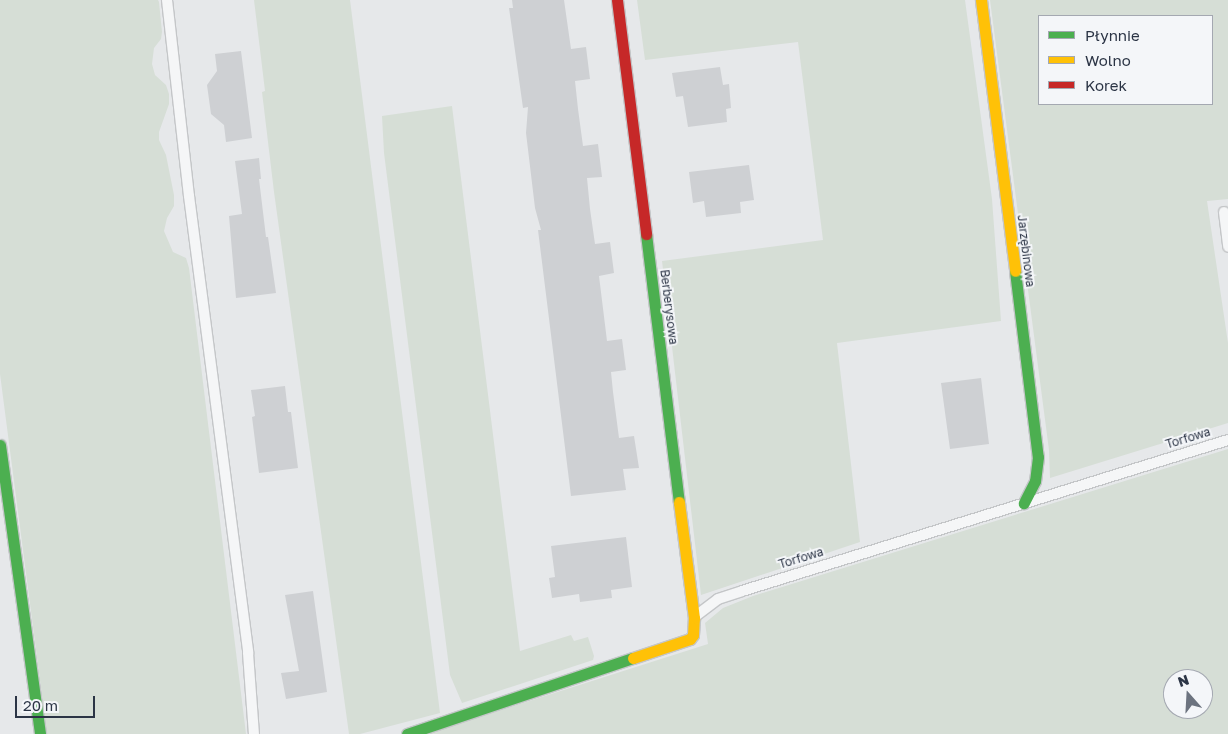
<!DOCTYPE html>
<meta charset="utf-8">
<style>
body{margin:0}
#map{position:relative;width:1228px;height:734px;overflow:hidden;background:#e6e8ea;font-family:"Golos Text",sans-serif}
div>[style]{position:absolute}
.green>*{inset:0;background:#d6ded6}
.building>*{inset:0;background:#ced0d3}
.roads{filter:drop-shadow(1px 0 #c4c6c8) drop-shadow(-1px 0 #c4c6c8) drop-shadow(0 1px #c4c6c8) drop-shadow(0 -1px #c4c6c8)}
.lane>*{height:10px;margin:-5px;padding:0 5px;transform-origin:5px;border-radius:5px;background:#f5f6f7}
.fast>*{height:11px;margin:-5.5px;padding:0 5.5px;transform-origin:5.5px;border-radius:5.5px;background:#4caf50}
.slow>*{height:11px;margin:-5.5px;padding:0 5.5px;transform-origin:5.5px;border-radius:5.5px;background:#ffc107}
.jam>*{height:11px;margin:-5.5px;padding:0 5.5px;transform-origin:5.5px;border-radius:5.5px;background:#c62828}
span{translate:-50% -50%;white-space:nowrap;text-align:center;line-height:1.15;-webkit-text-stroke:4px #f4f6f9;paint-order:stroke}
.street-label{font-size:12px;color:#2b3445}
.legend{position:absolute;left:1038px;top:15px;width:175px;height:90px;box-sizing:border-box;background:#f4f6f9;border:1px solid #a4a8b1;margin:0;padding:6px 9px;list-style:none;font-size:15px;color:#2b3445}
.legend li{display:flex;align-items:center;gap:10px;height:25px}
.legend b{width:25px;border:1px solid #a4a8b1}
.north{position:absolute;left:1163px;top:669px;width:50px;height:50px;box-sizing:border-box;background:#f4f6f9;border:1px solid #a4a8b1;border-radius:50%;rotate:341deg;font-size:14px;font-weight:700;line-height:20px;text-align:center;color:#2b3445}
.north::after{content:'';display:block;margin:auto;width:18px;height:22px;background:#6c737f;clip-path:polygon(50% 0,100% 100%,50% 72%,0 100%)}
.scale{position:absolute;left:15px;top:696px;width:80px;height:22px;box-sizing:border-box;border:2px solid #2b3445;border-top:0;padding-left:6px;font-size:15px;line-height:18px;white-space:nowrap;color:#2b3445;-webkit-text-stroke:4px #f4f6f9;paint-order:stroke}
</style>
<div id="map">
<div class="green">
<div style="clip-path:polygon(0 0,158px 0,159px 2px,162px 32px,161px 39px,154px 48px,152px 64px,155px 75px,166px 85px,169px 94px,169px 104px,159px 132px,159px 140px,166px 155px,174px 195px,174px 206px,167px 218px,164px 231px,173px 252px,186px 258px,189px 268px,246px 734px,47px 734px,0 374px)"></div>
<div style="clip-path:polygon(254px 0,350px 0,440px 713px,360px 734px,349px 734px,274px 192px,262px 92px,265px 91px)"></div>
<div style="clip-path:polygon(637px 0,965px 0,992px 199px,1001px 321px,837px 343px,860px 542px,701px 595px,662px 261px,823px 240px,798px 42px,645px 60px)"></div>
<div style="clip-path:polygon(evenodd,990px 0,1228px 0,1228px 199px,1207px 201px,1228px 343px,1228px 423px,1050px 478px,1049px 450px,990px 0,1039px 16px,1212px 16px,1212px 104px,1039px 104px,1039px 16px)"></div>
<div style="clip-path:polygon(452px 106px,520px 651px,571px 635px,574px 641px,588px 637px,594px 656px,593px 660px,462px 703px,450px 675px,384px 153px,382px 116px)"></div>
<div style="clip-path:polygon(evenodd,1228px 449px,1228px 734px,426px 734px,708px 644px,705px 623px,723px 608px,753px 596px,1228px 449px,1173px 679px,1203px 679px,1203px 709px,1173px 709px,1173px 679px)"></div>
</div>
<div class="building">
<div style="clip-path:polygon(512px 0,564px 0,571px 49px,586px 47px,590px 79px,575px 81px,578px 109px,583px 146px,598px 144px,602px 177px,587px 178px,590px 209px,595px 244px,610px 242px,614px 273px,599px 276px,607px 341px,622px 339px,626px 370px,611px 372px,613px 392px,619px 438px,634px 436px,639px 468px,623px 469px,626px 490px,571px 496px,538px 230px,541px 230px,535px 208px,526px 133px,528px 107px,523px 108px,509px 8px,513px 8px)"></div>
<div style="clip-path:polygon(241px 51px,252px 138px,226px 142px,224px 125px,211px 114px,207px 85px,217px 71px,215px 54px)"></div>
<div style="clip-path:polygon(720px 67px,723px 85px,729px 84px,731px 108px,726px 109px,727px 122px,688px 127px,683px 96px,676px 97px,672px 73px)"></div>
<div style="clip-path:polygon(259px 158px,261px 179px,259px 179px,266px 237px,268px 237px,276px 293px,236px 298px,229px 216px,242px 214px,235px 161px)"></div>
<div style="clip-path:polygon(749px 165px,754px 200px,740px 202px,741px 213px,706px 217px,704px 201px,693px 203px,689px 172px)"></div>
<div style="clip-path:polygon(981px 378px,989px 444px,950px 449px,941px 383px)"></div>
<div style="clip-path:polygon(285px 386px,288px 412px,291px 412px,298px 468px,259px 473px,252px 417px,255px 416px,251px 390px)"></div>
<div style="clip-path:polygon(626px 537px,632px 587px,611px 590px,612px 598px,580px 602px,579px 594px,552px 598px,549px 578px,555px 577px,551px 546px)"></div>
<div style="clip-path:polygon(313px 591px,327px 692px,286px 699px,281px 673px,299px 671px,285px 595px)"></div>
</div>
<div class="roads">
<div class="lane">
<div style="left:167px;top:0;width:197px;rotate:83.6deg"></div>
<div style="left:189px;top:196px;width:461px;rotate:82.6deg"></div>
<div style="left:248px;top:653px;width:81px;rotate:85.8deg"></div>
<div style="left:1224px;top:212px;width:35px;rotate:83deg"></div>
<div style="left:697px;top:615px;width:26px;rotate:-37deg"></div>
<div style="left:718px;top:599px;width:25px;rotate:-18deg"></div>
<div style="left:742px;top:591px;width:509px;rotate:-17.26deg"></div>
</div>
<div class="fast">
<div style="left:646px;top:234px;width:270px;rotate:83deg"></div>
<div style="left:1015px;top:271px;width:187px;rotate:83deg"></div>
<div style="left:1038px;top:457px;width:24px;rotate:97deg"></div>
<div style="left:1035px;top:481px;width:25px;rotate:117deg"></div>
<div style="left:0;top:445px;width:292px;rotate:82.1deg"></div>
<div style="left:407px;top:734px;width:238px;rotate:-18.6deg"></div>
</div>
<div class="slow">
<div style="left:981px;top:0;width:273px;rotate:82.8deg"></div>
<div style="left:633px;top:658px;width:60px;rotate:-18.4deg"></div>
<div style="left:690px;top:639px;width:5px;rotate:-53deg"></div>
<div style="left:693px;top:635px;width:17px;rotate:-87deg"></div>
<div style="left:694px;top:618px;width:117px;rotate:-97.4deg"></div>
</div>
<div class="jam">
<div style="left:617px;top:0;width:236px;rotate:82.9deg"></div>
</div>
</div>
<div class="street-label">
<span style="left:1026px;top:251px;rotate:83deg">Jarzębinowa</span>
<span style="left:669px;top:307px;rotate:83deg">Berberysowa</span>
<span style="left:1188px;top:438px;rotate:-17deg">Torfowa</span>
<span style="left:801px;top:558px;rotate:-17deg">Torfowa</span>
</div>
<ul class="legend">
<li><b style="height:6px;background:#4caf50"></b>Płynnie</li>
<li><b style="height:6px;background:#ffc107"></b>Wolno</li>
<li><b style="height:6px;background:#c62828"></b>Korek</li>
</ul>
<div class="north">N</div>
<div class="scale">20 m</div>
</div>
